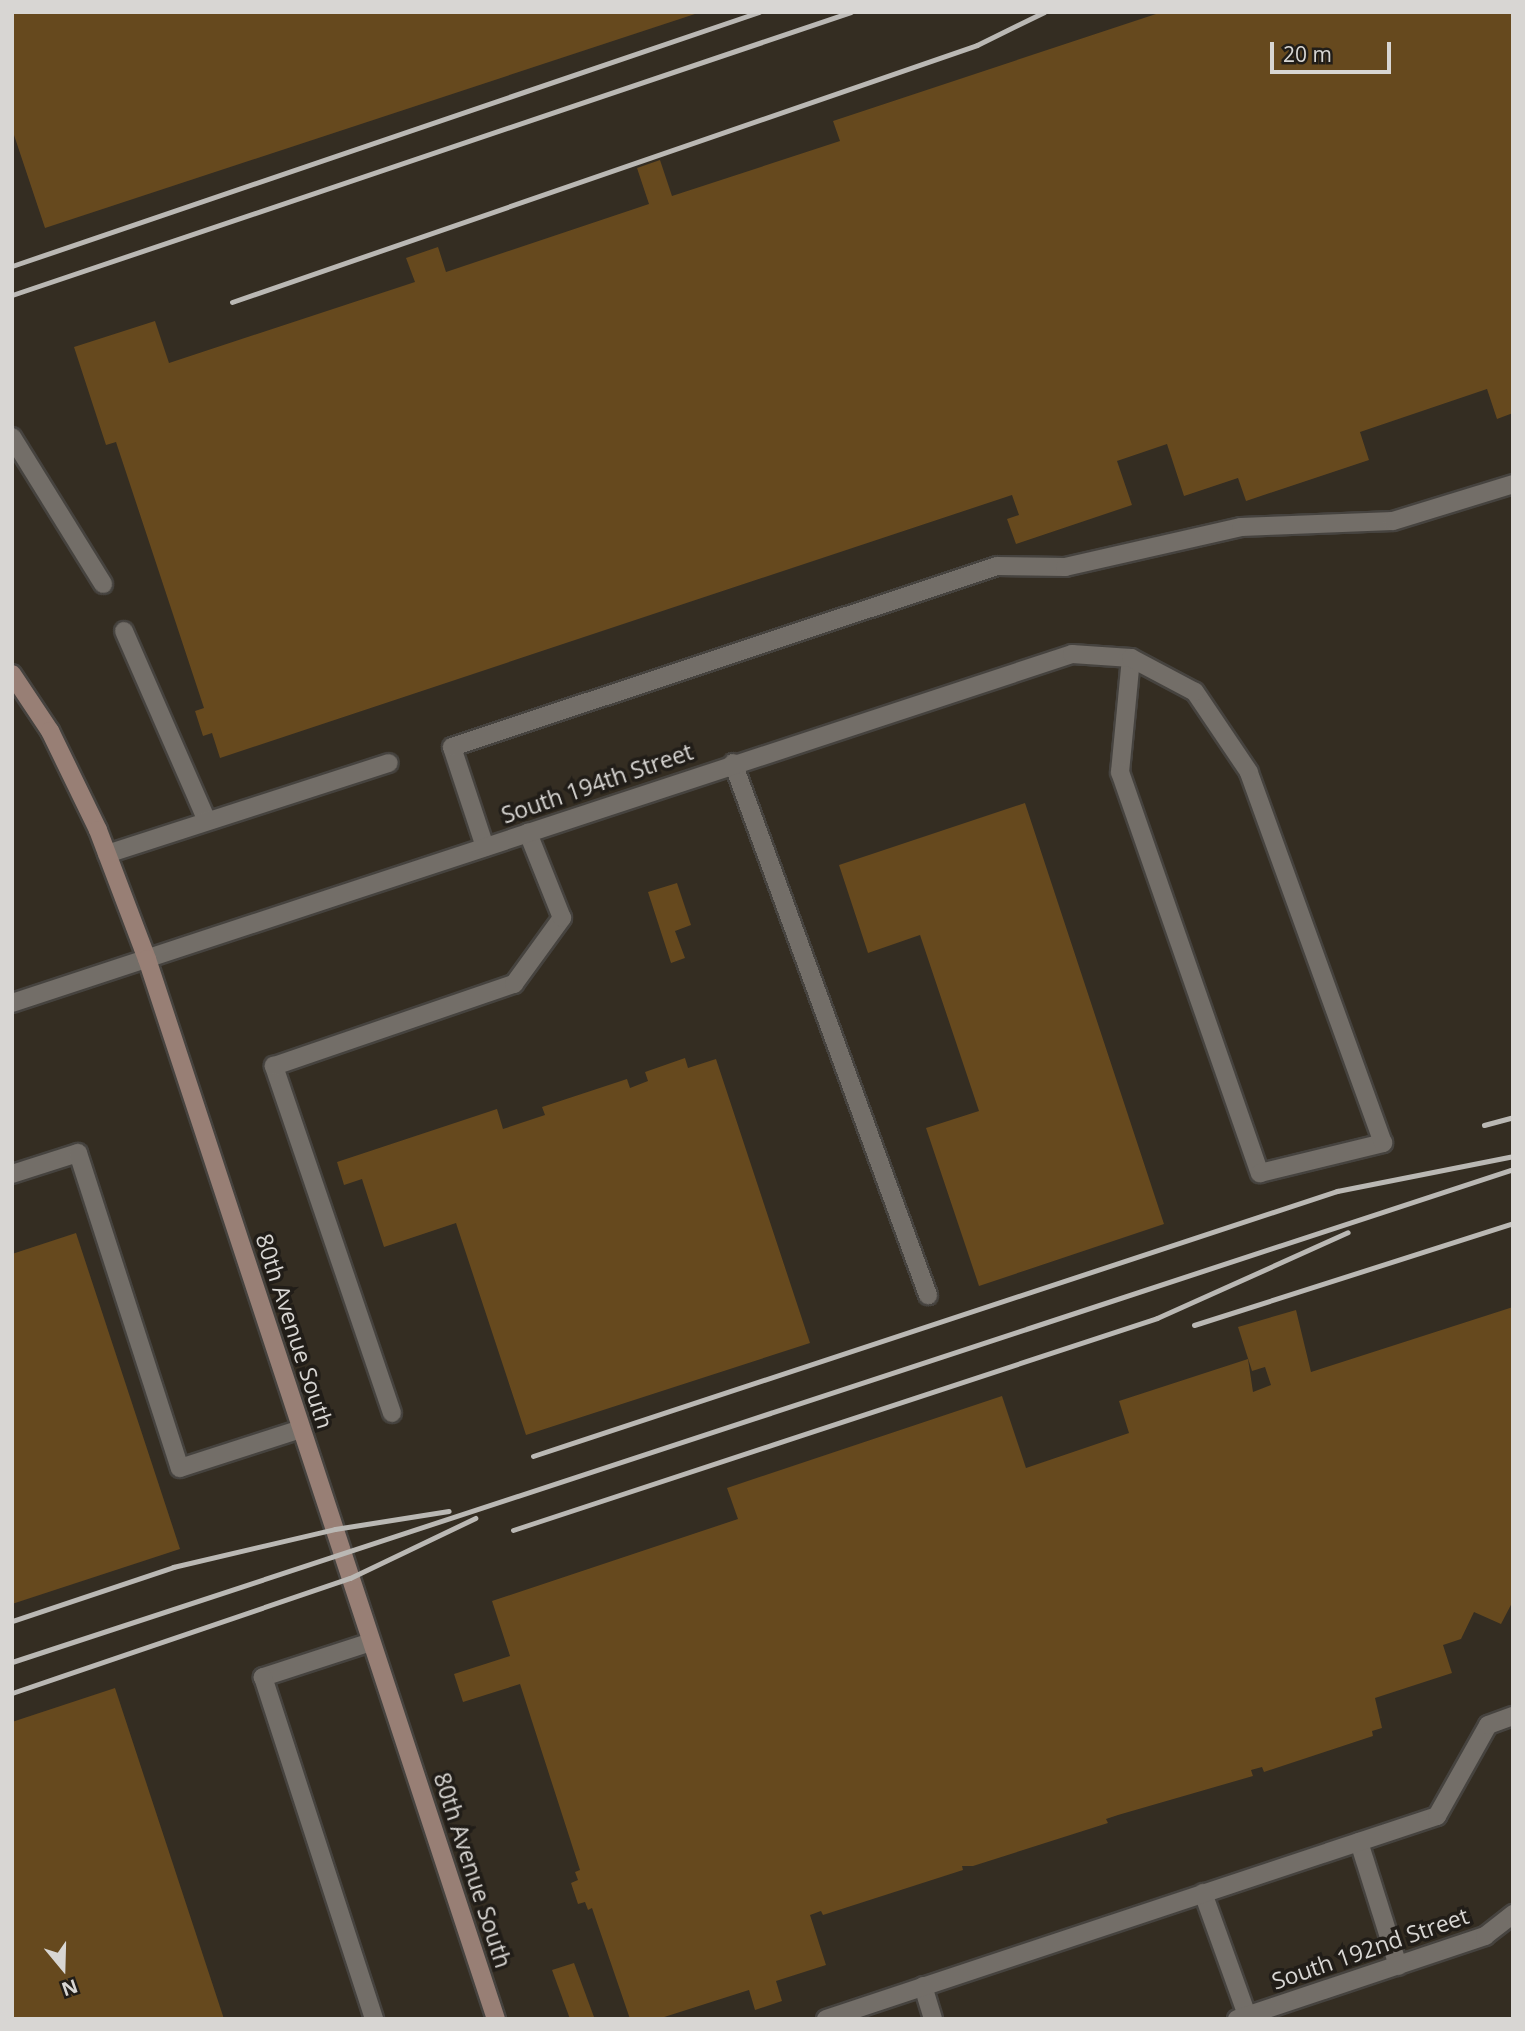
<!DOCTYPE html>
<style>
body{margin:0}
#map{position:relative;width:1525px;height:2031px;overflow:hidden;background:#2a2621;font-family:"Open Sans",sans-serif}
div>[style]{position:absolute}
.built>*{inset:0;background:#342d22}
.building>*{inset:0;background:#66491e}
.roads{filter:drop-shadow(2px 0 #46433f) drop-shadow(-2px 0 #46433f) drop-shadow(0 2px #46433f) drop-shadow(0 -2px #46433f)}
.lane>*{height:18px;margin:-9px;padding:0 9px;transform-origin:9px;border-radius:9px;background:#736e68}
.street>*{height:18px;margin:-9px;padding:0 9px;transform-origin:9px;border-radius:9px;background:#736e68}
.secondary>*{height:18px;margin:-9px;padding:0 9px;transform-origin:9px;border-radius:9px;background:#987f75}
.rail>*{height:5px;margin:-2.5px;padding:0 2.5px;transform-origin:2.5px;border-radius:2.5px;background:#bab8b4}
span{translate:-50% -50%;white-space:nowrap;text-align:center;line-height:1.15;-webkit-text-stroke:7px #211d18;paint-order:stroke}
.street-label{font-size:23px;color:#d8d6d3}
.frame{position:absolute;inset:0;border:14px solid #d8d6d3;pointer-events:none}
.north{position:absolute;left:28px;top:1933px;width:70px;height:70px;-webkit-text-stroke:5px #211d18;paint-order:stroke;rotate:161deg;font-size:19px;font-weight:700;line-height:28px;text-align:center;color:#d8d6d3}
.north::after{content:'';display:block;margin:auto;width:24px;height:32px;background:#d8d6d3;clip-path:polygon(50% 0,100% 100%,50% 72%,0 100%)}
.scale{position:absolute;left:1270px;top:42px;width:121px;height:32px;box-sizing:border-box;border:4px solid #d8d6d3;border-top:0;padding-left:9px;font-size:21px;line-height:24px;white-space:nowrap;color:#d8d6d3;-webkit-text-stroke:5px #211d18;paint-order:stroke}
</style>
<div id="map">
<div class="built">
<div style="clip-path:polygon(12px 12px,1513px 12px,1513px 2019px,12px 2019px)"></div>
</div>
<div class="building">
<div style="clip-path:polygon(12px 12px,698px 12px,698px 13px,45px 228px,12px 129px)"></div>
<div style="clip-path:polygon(1162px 12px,1513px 12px,1513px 413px,1497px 419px,1487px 389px,1360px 432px,1369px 460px,1246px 501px,1238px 478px,1184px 496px,1167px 444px,1117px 461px,1132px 505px,1016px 544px,1007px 519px,1019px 515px,1012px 495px,220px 758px,212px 733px,203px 736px,195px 711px,204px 708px,116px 442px,106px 445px,74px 347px,155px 321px,169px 363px,415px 282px,406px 258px,438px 247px,446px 272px,649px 204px,637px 168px,660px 160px,672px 196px,840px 141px,833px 121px)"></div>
<div style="clip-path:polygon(1025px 803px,1164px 1224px,979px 1286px,926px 1128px,979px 1111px,920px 935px,868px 953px,839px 865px)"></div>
<div style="clip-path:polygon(677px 883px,691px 925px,675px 931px,685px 958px,671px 963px,648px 892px)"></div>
<div style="clip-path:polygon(685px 1058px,688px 1068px,716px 1059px,810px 1343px,526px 1435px,456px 1223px,384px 1247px,362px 1179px,344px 1185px,337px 1162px,497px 1109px,503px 1129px,545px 1115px,542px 1107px,627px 1079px,630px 1088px,648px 1081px,645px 1072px)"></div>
<div style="clip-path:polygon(76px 1233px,180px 1549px,12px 1604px,12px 1254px)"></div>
<div style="clip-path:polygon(1513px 1307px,1513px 1601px,1501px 1624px,1474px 1612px,1461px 1639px,1443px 1645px,1452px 1673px,1375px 1698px,1382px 1728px,1372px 1731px,1373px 1736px,1264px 1772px,1262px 1767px,1251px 1770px,1253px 1776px,1118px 1815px,1106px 1819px,1108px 1823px,973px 1866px,962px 1866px,963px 1870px,823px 1915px,821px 1911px,810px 1915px,826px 1965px,776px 1981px,782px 2001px,755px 2010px,749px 1990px,658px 2019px,630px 2019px,592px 1908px,588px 1910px,585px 1902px,578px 1904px,571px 1883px,578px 1880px,575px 1872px,580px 1870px,520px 1684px,463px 1702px,454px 1674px,510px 1656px,492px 1601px,738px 1519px,727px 1488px,1002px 1396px,1026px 1468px,1129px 1433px,1119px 1401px,1248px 1359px,1253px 1392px,1271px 1385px,1265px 1367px,1252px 1371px,1238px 1327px,1296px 1310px,1311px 1372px)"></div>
<div style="clip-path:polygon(115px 1688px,224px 2019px,12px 2019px,12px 1722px)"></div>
<div style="clip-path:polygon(574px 1963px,594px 2017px,591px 2019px,570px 2019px,552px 1970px)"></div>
</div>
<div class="roads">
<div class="lane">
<div style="left:12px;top:437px;width:173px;rotate:58.2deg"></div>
<div style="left:124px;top:631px;width:207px;rotate:66.4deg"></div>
<div style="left:1131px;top:658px;width:115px;rotate:95.5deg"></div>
<div style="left:1120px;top:772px;width:425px;rotate:70.8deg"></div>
<div style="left:1260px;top:1173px;width:127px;rotate:-13.7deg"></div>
<div style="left:1383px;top:1143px;width:394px;rotate:-109.9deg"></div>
<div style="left:1249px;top:772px;width:97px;rotate:-124deg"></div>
<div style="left:733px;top:763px;width:567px;rotate:69.87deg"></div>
<div style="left:485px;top:847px;width:105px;rotate:-108.3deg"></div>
<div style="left:452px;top:747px;width:574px;rotate:-18.37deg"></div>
<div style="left:997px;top:566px;width:68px;rotate:0.8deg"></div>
<div style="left:1065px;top:567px;width:180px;rotate:-12.8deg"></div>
<div style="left:1241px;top:527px;width:152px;rotate:-2.3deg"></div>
<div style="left:1393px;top:521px;width:126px;rotate:-17.1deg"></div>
<div style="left:107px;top:854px;width:296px;rotate:-17.9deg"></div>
<div style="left:12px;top:1174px;width:69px;rotate:-17.7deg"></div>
<div style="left:78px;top:1153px;width:331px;rotate:72.1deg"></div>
<div style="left:180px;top:1468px;width:127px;rotate:-17.9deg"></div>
<div style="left:392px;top:1413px;width:367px;rotate:-108.8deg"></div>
<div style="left:274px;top:1066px;width:254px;rotate:-18.9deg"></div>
<div style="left:514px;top:984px;width:82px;rotate:-54deg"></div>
<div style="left:562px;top:918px;width:92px;rotate:-111.8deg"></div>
<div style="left:371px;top:1642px;width:114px;rotate:162deg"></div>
<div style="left:263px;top:1677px;width:360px;rotate:72deg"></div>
<div style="left:1359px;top:1842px;width:130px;rotate:72.5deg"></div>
<div style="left:1203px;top:1893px;width:130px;rotate:70.2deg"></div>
<div style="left:923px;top:1986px;width:34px;rotate:73deg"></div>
<div style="left:826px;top:2019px;width:644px;rotate:-18.38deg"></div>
<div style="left:1437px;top:1816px;width:104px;rotate:-60.7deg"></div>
<div style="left:1488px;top:1725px;width:27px;rotate:-20deg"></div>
</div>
<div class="street">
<div style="left:12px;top:1003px;width:1116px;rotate:-18.22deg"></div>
<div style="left:1072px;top:654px;width:59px;rotate:3.9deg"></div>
<div style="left:1131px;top:658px;width:72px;rotate:28deg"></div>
<div style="left:1237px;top:2019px;width:262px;rotate:-18.5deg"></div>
<div style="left:1485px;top:1936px;width:36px;rotate:-38deg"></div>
</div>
<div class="secondary">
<div style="left:12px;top:674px;width:69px;rotate:56.3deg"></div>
<div style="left:50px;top:731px;width:110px;rotate:64.1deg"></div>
<div style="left:98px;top:830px;width:138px;rotate:69.2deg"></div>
<div style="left:147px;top:959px;width:1116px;rotate:71.78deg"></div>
</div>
</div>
<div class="rail">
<div style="left:12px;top:266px;width:789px;rotate:-18.78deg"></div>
<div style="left:12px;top:295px;width:885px;rotate:-18.64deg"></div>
<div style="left:232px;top:302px;width:788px;rotate:-19.03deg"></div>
<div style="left:977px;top:45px;width:75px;rotate:-26.2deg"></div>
<div style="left:1484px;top:1125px;width:30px;rotate:-15deg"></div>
<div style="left:1194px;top:1325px;width:335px;rotate:-17.7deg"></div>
<div style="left:533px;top:1456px;width:847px;rotate:-18.24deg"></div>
<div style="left:1337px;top:1191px;width:179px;rotate:-11.2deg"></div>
<div style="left:513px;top:1530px;width:678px;rotate:-18.22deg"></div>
<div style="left:1157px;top:1318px;width:209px;rotate:-24.2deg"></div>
<div style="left:12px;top:1621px;width:170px;rotate:-18.5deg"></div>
<div style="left:173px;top:1567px;width:166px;rotate:-13.2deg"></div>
<div style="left:335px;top:1529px;width:115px;rotate:-9deg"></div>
<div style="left:12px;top:1662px;width:1580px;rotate:-18.18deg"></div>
<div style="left:12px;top:1693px;width:357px;rotate:-18.8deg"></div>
<div style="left:350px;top:1578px;width:139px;rotate:-25.6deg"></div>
</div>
<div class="street-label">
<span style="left:597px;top:783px;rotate:-19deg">South 194th Street</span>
<span style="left:295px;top:1331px;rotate:72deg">80th Avenue South</span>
<span style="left:473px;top:1870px;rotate:72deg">80th Avenue South</span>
<span style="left:1370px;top:1948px;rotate:-19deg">South 192nd Street</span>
</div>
<div class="frame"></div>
<div class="north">N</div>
<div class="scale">20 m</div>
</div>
